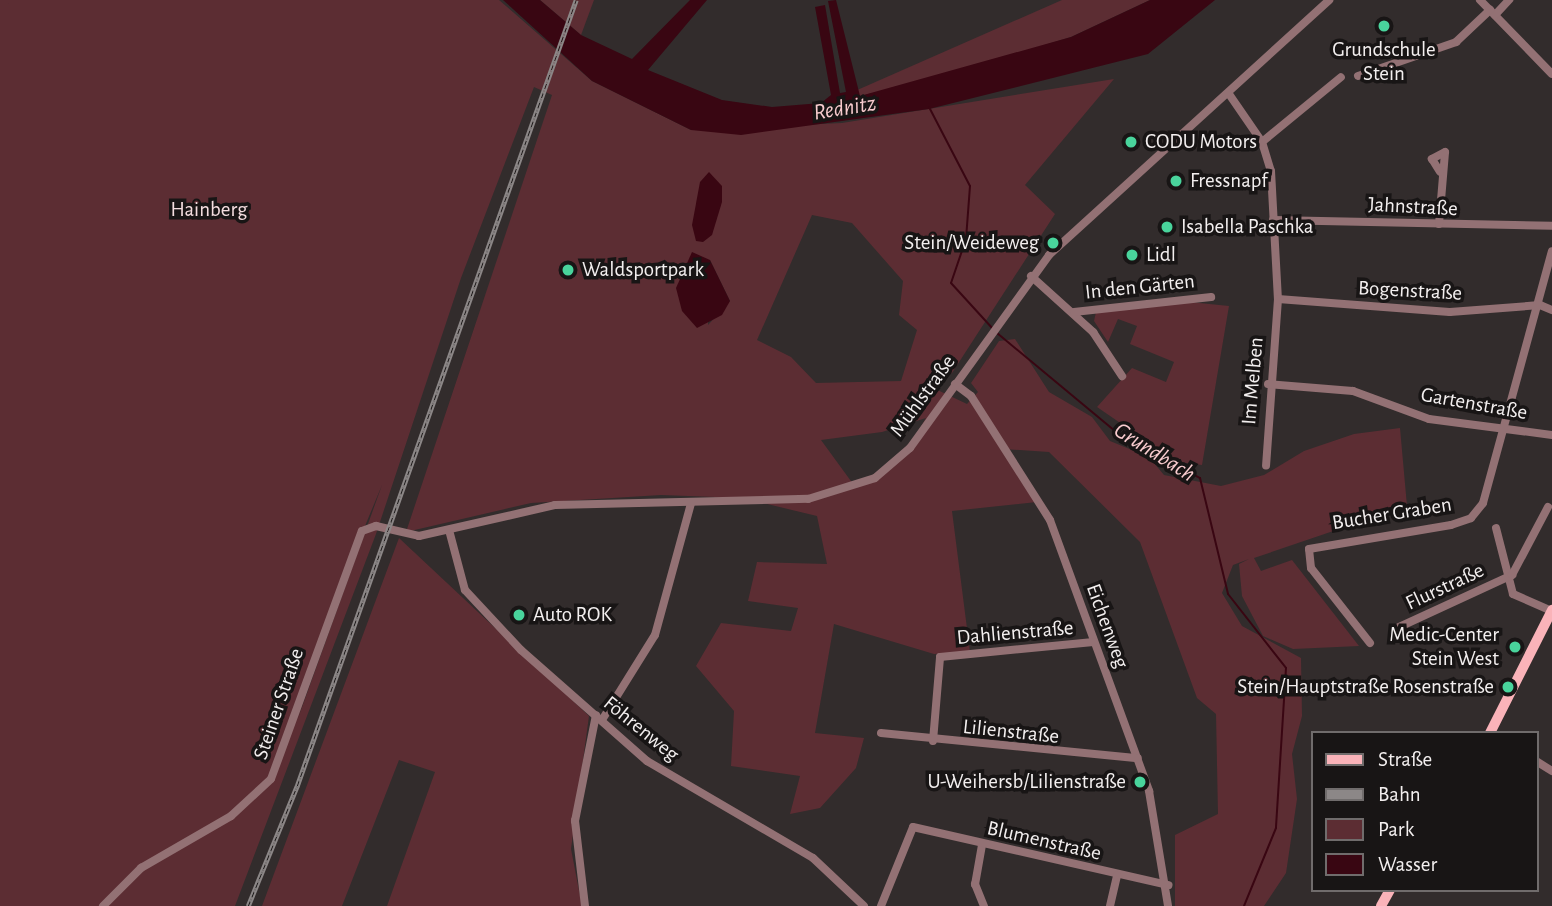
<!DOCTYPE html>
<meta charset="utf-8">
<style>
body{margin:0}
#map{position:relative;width:1552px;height:906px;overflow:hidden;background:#322c2c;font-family:"Alegreya Sans",sans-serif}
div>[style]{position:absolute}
.green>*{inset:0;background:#5c2d33}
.water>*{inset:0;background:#390612}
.stream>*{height:2px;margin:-1px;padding:0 1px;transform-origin:1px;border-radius:1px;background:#390612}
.minor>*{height:8px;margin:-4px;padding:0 4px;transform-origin:4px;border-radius:4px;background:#937174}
.major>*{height:10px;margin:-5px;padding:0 5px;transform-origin:5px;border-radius:5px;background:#fab3b9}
.rail>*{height:4.5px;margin-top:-2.25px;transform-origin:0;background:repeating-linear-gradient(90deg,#181515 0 5px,#8c8787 0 10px);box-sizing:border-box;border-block:2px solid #8c8787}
.dots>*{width:19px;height:19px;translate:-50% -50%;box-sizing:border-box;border:4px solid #181515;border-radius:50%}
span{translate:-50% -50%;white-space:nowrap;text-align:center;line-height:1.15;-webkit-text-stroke:7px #181515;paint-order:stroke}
.poi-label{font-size:21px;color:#f3efef}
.left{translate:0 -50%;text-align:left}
.right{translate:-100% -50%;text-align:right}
.street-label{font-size:21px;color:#f3efef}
.park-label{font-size:21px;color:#f4dddf}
.water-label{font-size:23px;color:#f9cccf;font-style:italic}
.legend{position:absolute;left:1311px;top:731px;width:228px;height:161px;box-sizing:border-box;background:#181515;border:2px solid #706c6c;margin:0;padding:9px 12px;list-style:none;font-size:21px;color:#f3efef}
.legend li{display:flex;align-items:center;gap:14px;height:35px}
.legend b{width:35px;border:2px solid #706c6c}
</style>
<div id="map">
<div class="green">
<div style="clip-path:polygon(evenodd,0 0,499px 0,592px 81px,691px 130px,842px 123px,1114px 79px,1025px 185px,1055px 214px,952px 373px,929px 386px,967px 404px,978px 392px,971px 383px,999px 341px,1015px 339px,1049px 392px,1092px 417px,1110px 441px,1149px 457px,1164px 475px,1221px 486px,1264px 475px,1304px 451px,1354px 434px,1400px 428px,1407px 506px,1254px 558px,1261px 571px,1292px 560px,1359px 646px,1293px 649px,1263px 636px,1242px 596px,1239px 564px,1249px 559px,1233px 565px,1222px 593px,1242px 626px,1301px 658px,1302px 716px,1292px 754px,1297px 799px,1286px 873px,1264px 906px,1175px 906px,1175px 835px,1218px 814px,1216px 714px,1197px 698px,1140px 542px,1049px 452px,1004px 449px,1037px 502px,952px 511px,970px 652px,934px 654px,834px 624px,815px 733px,864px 738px,856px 768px,820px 808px,790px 814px,800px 776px,731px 766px,734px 711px,696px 666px,721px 623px,791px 631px,798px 608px,748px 601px,757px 562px,827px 564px,817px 516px,742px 498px,661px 495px,531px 503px,406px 532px,552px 95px,534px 87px,461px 278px,376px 534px,235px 906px,0 906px,0 0,812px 215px,852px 223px,903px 281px,899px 315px,917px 330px,901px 381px,816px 383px,791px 357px,757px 340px,812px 215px,0 0,710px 260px,730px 301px,708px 325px,710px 260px,0 0,926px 418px,908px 448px,856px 488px,821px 440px,882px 432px,926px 418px,0 0,382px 485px,297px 721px,348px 567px,382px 485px)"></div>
<div style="clip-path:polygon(540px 0,594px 0,581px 35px)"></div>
<div style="clip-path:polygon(1062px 0,1150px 0,1071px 37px,919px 83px,860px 96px,855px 91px)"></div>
<div style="clip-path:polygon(1180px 301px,1229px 306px,1202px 465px,1177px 462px,1097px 407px,1132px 368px,1166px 382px,1174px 362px,1130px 344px,1137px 326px,1118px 319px,1108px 342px,1094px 321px,1096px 312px)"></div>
<div style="clip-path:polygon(399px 538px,589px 716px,571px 849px,582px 906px,387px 906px,435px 772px,399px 760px,342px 906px,262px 906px)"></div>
</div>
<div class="water">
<div style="clip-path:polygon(503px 0,540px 0,581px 35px,632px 59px,690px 0,707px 0,648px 70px,722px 100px,772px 107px,821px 103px,831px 95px,815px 7px,825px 5px,840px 93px,846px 92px,828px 1px,836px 0,860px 96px,1071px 37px,1150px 0,1215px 0,1148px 54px,929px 109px,741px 135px,691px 130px,592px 81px)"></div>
<div style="clip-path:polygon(709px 172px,722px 186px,722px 202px,712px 235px,703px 242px,696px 241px,692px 225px,700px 182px)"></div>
<div style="clip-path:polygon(692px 252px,710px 260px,730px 301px,722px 315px,697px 328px,682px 311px,676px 288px)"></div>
</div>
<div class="stream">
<div style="left:929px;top:107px;width:89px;rotate:62.6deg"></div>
<div style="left:970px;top:186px;width:53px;rotate:94.3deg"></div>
<div style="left:966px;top:239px;width:46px;rotate:108.8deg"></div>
<div style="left:951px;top:283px;width:62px;rotate:47.6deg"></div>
<div style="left:997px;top:333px;width:160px;rotate:39.7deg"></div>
<div style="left:1120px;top:435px;width:91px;rotate:28.3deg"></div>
<div style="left:1200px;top:478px;width:119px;rotate:76.4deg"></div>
<div style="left:1228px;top:594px;width:94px;rotate:51.9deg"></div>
<div style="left:1286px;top:668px;width:160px;rotate:93.6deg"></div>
<div style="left:1276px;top:828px;width:84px;rotate:112.3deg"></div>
</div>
<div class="minor">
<div style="left:1480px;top:0;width:103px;rotate:45.8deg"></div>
<div style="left:1495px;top:15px;width:21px;rotate:-47deg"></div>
<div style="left:1358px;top:76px;width:104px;rotate:-19.1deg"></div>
<div style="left:1456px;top:42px;width:47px;rotate:-43.3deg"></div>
<div style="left:1229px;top:94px;width:58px;rotate:55.5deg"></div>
<div style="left:1262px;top:142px;width:30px;rotate:73deg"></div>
<div style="left:1271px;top:171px;width:128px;rotate:86.9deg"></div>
<div style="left:1278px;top:299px;width:167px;rotate:94.1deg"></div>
<div style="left:1262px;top:142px;width:102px;rotate:-39.4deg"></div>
<div style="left:1273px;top:220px;width:279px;rotate:1.2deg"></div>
<div style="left:1439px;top:224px;width:72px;rotate:-85.2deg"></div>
<div style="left:1445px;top:152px;width:15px;rotate:152deg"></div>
<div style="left:1432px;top:159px;width:15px;rotate:58deg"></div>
<div style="left:1031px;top:276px;width:84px;rotate:42.1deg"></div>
<div style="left:1093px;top:332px;width:53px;rotate:56.6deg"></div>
<div style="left:1278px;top:299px;width:172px;rotate:4.3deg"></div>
<div style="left:1450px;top:312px;width:90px;rotate:-4.4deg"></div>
<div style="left:1540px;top:305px;width:13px;rotate:23deg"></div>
<div style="left:1074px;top:312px;width:138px;rotate:-6.2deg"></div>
<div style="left:955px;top:384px;width:20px;rotate:37deg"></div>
<div style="left:971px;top:396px;width:147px;rotate:57.5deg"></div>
<div style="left:1050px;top:520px;width:289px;rotate:69.9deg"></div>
<div style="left:1149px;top:791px;width:117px;rotate:80.6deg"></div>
<div style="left:1268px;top:384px;width:85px;rotate:4.7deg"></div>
<div style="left:1353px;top:391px;width:81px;rotate:20.2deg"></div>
<div style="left:1429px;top:419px;width:124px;rotate:7.4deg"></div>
<div style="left:1496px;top:528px;width:68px;rotate:75.6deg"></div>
<div style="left:1513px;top:594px;width:43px;rotate:23.6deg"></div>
<div style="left:449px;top:530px;width:62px;rotate:75.1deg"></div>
<div style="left:465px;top:590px;width:82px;rotate:47deg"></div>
<div style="left:521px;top:650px;width:168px;rotate:41.4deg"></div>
<div style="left:647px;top:761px;width:192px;rotate:30.3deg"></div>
<div style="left:813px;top:858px;width:70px;rotate:43.3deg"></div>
<div style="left:1397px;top:628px;width:127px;rotate:-24.7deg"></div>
<div style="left:1512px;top:575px;width:77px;rotate:-62.1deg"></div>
<div style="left:1370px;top:643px;width:95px;rotate:-128.2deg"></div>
<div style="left:1311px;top:568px;width:19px;rotate:-96deg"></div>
<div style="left:1309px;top:549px;width:144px;rotate:-9.6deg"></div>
<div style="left:1451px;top:525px;width:21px;rotate:-19deg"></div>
<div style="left:1471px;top:518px;width:19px;rotate:-51deg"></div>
<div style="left:1483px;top:503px;width:261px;rotate:-74.7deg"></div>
<div style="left:602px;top:720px;width:100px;rotate:-58.1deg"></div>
<div style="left:655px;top:635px;width:137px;rotate:-74.7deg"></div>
<div style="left:881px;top:733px;width:258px;rotate:5.6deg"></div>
<div style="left:933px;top:741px;width:84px;rotate:-85.2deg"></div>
<div style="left:940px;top:657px;width:154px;rotate:-5.6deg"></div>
<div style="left:1536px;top:761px;width:19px;rotate:32deg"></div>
<div style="left:982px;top:845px;width:40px;rotate:100deg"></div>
<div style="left:975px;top:884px;width:24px;rotate:68deg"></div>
<div style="left:103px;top:906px;width:54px;rotate:-45deg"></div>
<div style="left:141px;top:868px;width:104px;rotate:-30deg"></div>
<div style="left:231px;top:816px;width:54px;rotate:-42.8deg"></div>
<div style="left:271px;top:779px;width:264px;rotate:-69.9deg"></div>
<div style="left:362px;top:531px;width:15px;rotate:-20deg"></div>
<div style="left:376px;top:526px;width:44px;rotate:13.1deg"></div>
<div style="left:419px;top:536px;width:139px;rotate:-12.8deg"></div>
<div style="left:555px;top:505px;width:253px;rotate:-1.4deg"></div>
<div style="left:808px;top:499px;width:70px;rotate:-17.4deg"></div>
<div style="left:875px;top:478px;width:46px;rotate:-40.6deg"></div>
<div style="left:910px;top:448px;width:238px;rotate:-54.2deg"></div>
<div style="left:1049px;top:255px;width:379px;rotate:-42.3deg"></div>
<div style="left:585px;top:906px;width:86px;rotate:-96.7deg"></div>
<div style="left:575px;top:821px;width:108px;rotate:-78.8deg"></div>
<div style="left:881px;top:906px;width:85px;rotate:-67.9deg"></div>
<div style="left:913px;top:827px;width:262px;rotate:12.8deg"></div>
<div style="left:1110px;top:906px;width:31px;rotate:-77deg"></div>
</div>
<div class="major">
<div style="left:1490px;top:733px;width:138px;rotate:-63.2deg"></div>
<div style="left:1381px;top:906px;width:18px;rotate:-61deg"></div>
</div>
<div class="rail">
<div style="left:248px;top:906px;width:130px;rotate:-67.8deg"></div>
<div style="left:297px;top:786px;width:834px;rotate:-70.46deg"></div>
</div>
<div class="dots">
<div style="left:1384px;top:26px;background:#49d49c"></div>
<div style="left:1131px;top:142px;background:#49d49c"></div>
<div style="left:1176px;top:181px;background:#49d49c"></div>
<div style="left:1167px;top:227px;background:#49d49c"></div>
<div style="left:1053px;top:243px;background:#49d49c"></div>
<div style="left:1132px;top:255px;background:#49d49c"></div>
<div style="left:568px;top:270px;background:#49d49c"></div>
<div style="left:519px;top:615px;background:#49d49c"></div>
<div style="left:1515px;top:647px;background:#49d49c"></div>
<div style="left:1508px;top:687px;background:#49d49c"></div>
<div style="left:1140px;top:782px;background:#49d49c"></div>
</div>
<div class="poi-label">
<span style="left:1384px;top:62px">Grundschule<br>Stein</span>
<span class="left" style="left:1145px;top:142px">CODU Motors</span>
<span class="left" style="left:1190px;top:181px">Fressnapf</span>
<span class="left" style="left:1181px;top:227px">Isabella Paschka</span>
<span class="right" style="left:1039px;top:243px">Stein/Weideweg</span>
<span class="left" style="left:1146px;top:255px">Lidl</span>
<span class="left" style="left:582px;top:270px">Waldsportpark</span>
<span class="left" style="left:533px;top:615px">Auto ROK</span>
<span class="right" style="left:1499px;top:647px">Medic-Center<br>Stein West</span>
<span class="right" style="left:1494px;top:687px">Stein/Hauptstraße Rosenstraße</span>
<span class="right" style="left:1126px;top:782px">U-Weihersb/Lilienstraße</span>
</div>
<div class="street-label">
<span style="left:1413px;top:207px;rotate:3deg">Jahnstraße</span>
<span style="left:1140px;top:287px;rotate:-6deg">In den Gärten</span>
<span style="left:1410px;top:291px;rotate:3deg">Bogenstraße</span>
<span style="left:1253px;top:381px;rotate:-85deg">Im Melben</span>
<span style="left:923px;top:396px;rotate:-54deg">Mühlstraße</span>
<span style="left:1474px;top:404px;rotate:10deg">Gartenstraße</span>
<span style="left:1392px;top:514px;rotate:-9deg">Bucher Graben</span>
<span style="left:1445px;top:587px;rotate:-25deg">Flurstraße</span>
<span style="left:1107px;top:626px;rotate:70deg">Eichenweg</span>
<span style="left:1015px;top:633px;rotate:-5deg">Dahlienstraße</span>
<span style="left:279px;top:704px;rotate:-71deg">Steiner Straße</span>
<span style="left:641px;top:729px;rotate:39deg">Föhrenweg</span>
<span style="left:1011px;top:732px;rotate:6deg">Lilienstraße</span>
<span style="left:1044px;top:841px;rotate:13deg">Blumenstraße</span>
</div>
<div class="park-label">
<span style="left:209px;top:210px">Hainberg</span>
</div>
<div class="water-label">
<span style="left:845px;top:109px;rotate:-9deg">Rednitz</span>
<span style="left:1154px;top:453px;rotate:32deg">Grundbach</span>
</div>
<ul class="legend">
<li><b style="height:9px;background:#fab3b9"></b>Straße</li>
<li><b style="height:9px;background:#8c8787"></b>Bahn</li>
<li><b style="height:19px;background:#5c2d33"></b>Park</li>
<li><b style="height:19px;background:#390612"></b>Wasser</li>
</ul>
</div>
